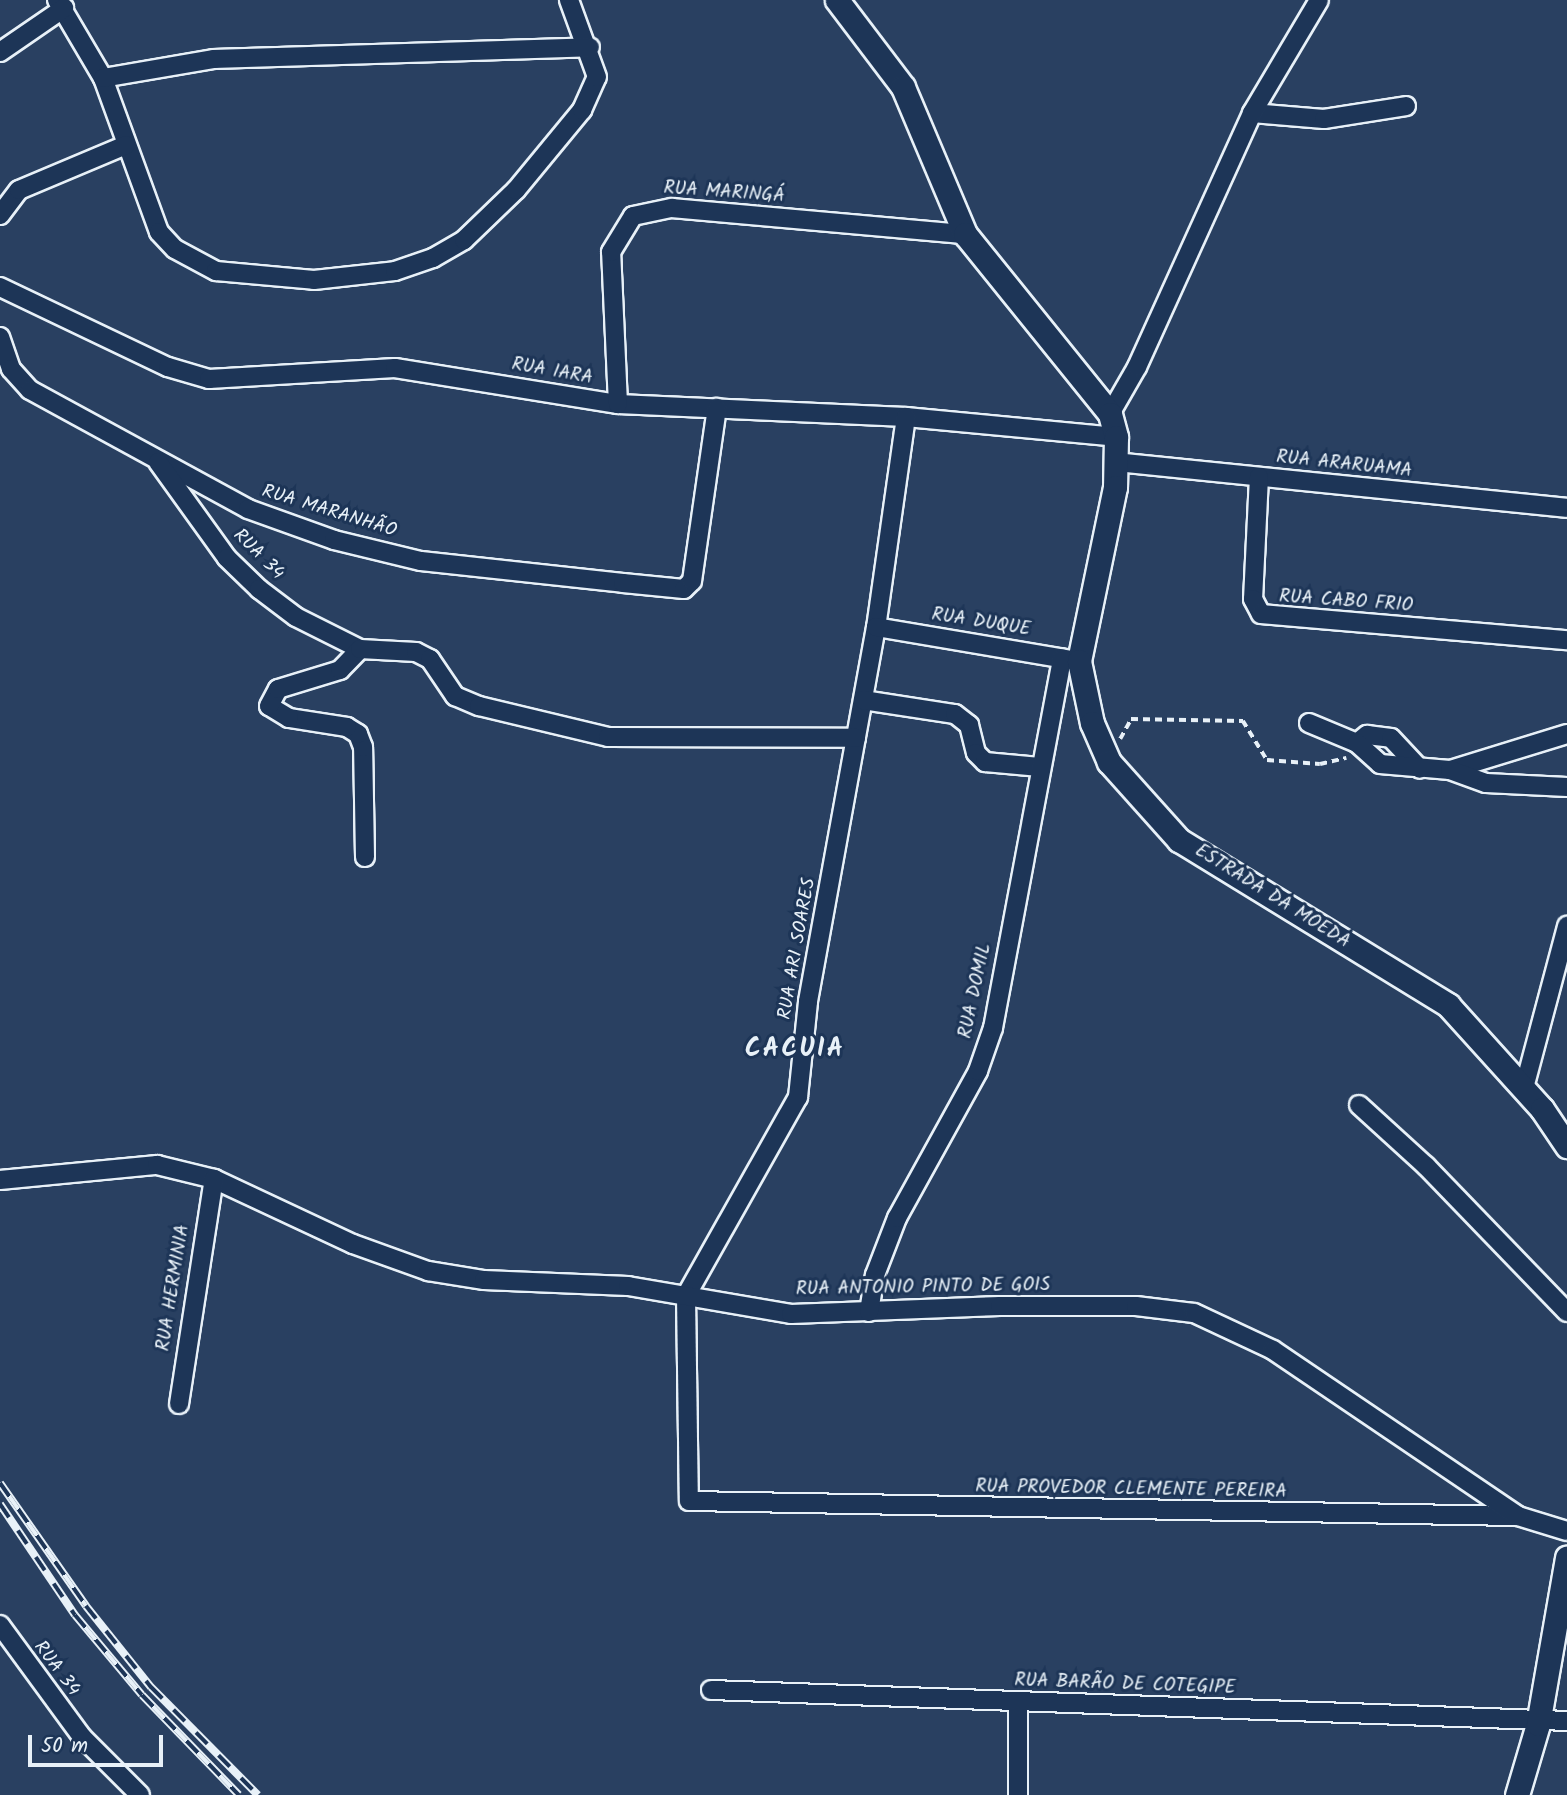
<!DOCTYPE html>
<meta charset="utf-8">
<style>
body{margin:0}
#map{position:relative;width:1567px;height:1795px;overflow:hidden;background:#294061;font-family:Kalam,sans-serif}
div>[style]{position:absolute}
.path>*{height:3.5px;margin-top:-1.75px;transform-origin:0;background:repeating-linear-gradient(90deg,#e8f1f8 0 7px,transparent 0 12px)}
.roads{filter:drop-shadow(2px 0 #e8f1f8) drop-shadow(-2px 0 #e8f1f8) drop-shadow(0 2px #e8f1f8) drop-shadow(0 -2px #e8f1f8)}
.minor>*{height:18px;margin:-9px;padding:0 9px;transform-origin:9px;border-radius:9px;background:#1d3557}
.major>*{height:23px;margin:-11.5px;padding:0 11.5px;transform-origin:11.5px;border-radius:11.5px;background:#1d3557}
.rail>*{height:8px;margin-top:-4px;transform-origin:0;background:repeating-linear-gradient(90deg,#1d3557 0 16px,#e8f1f8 0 32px);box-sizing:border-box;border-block:2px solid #e8f1f8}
span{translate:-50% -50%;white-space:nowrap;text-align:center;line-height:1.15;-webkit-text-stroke:6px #1d3557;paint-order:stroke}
.street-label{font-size:19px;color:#e8f1f8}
.district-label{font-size:26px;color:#e8f1f8;font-weight:700;letter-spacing:2px}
.scale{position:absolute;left:28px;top:1735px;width:135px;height:32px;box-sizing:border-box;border:4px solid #e8f1f8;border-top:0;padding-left:9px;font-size:21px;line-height:24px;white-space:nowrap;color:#e8f1f8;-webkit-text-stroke:5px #1d3557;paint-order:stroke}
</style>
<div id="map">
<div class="path">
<div style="left:1120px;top:739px;width:23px;rotate:-61deg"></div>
<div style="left:1131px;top:719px;width:112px;rotate:1deg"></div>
<div style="left:1243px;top:721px;width:46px;rotate:58.4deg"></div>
<div style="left:1267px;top:760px;width:53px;rotate:4.3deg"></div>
<div style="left:1320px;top:764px;width:27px;rotate:-13deg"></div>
</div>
<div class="roads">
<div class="minor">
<div style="left:57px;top:0;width:91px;rotate:59.5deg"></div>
<div style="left:103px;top:78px;width:164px;rotate:70deg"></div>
<div style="left:159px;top:232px;width:23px;rotate:47deg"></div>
<div style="left:175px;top:249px;width:47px;rotate:28.2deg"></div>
<div style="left:216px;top:271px;width:98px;rotate:5.2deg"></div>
<div style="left:314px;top:280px;width:81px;rotate:-6.3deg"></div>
<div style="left:395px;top:271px;width:40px;rotate:-18.9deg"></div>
<div style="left:433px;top:258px;width:36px;rotate:-30deg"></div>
<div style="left:464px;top:240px;width:72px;rotate:-43.9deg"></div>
<div style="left:516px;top:190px;width:104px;rotate:-50.5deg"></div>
<div style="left:582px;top:110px;width:36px;rotate:-66deg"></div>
<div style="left:597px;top:77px;width:82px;rotate:-110deg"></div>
<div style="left:0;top:52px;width:78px;rotate:-34.5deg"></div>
<div style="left:103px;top:78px;width:113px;rotate:-9.7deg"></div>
<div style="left:214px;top:59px;width:376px;rotate:-1.8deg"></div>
<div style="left:1252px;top:113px;width:72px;rotate:4.8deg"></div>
<div style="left:1324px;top:119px;width:83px;rotate:-9deg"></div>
<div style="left:0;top:215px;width:31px;rotate:-53deg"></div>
<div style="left:19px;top:190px;width:116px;rotate:-22.8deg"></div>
<div style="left:0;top:287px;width:186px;rotate:25.5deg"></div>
<div style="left:168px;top:367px;width:43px;rotate:16.3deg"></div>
<div style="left:209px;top:379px;width:186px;rotate:-3.4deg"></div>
<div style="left:395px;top:368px;width:226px;rotate:9.2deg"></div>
<div style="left:618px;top:404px;width:288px;rotate:2.6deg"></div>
<div style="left:906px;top:417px;width:211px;rotate:5.4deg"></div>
<div style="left:0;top:337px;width:34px;rotate:71deg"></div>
<div style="left:11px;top:369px;width:28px;rotate:48deg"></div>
<div style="left:30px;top:390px;width:248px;rotate:28.6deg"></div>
<div style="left:248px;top:509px;width:91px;rotate:19.8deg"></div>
<div style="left:334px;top:540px;width:89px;rotate:13.6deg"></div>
<div style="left:421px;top:561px;width:203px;rotate:6.2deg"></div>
<div style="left:623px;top:583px;width:61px;rotate:5.6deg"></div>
<div style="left:684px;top:589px;width:11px;rotate:-45deg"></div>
<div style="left:692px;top:581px;width:175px;rotate:-81.8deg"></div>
<div style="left:618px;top:404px;width:152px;rotate:-92.6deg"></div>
<div style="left:611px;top:252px;width:42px;rotate:-58.6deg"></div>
<div style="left:633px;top:216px;width:40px;rotate:-12deg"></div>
<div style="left:672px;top:208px;width:294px;rotate:5.1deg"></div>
<div style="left:1110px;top:414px;width:54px;rotate:-60.1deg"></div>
<div style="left:1137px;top:367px;width:279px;rotate:-65.6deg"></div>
<div style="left:1252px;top:113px;width:131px;rotate:-59.3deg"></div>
<div style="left:906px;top:417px;width:212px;rotate:98.1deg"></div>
<div style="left:876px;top:627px;width:381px;rotate:100.3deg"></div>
<div style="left:808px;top:1002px;width:96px;rotate:96deg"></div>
<div style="left:798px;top:1097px;width:228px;rotate:119.4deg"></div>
<div style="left:686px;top:1296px;width:205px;rotate:89.2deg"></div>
<div style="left:689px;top:1501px;width:829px;rotate:1.04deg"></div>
<div style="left:1518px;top:1516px;width:51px;rotate:17deg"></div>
<div style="left:158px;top:462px;width:118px;rotate:54.3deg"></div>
<div style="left:227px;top:558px;width:45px;rotate:44.1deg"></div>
<div style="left:259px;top:589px;width:46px;rotate:37.1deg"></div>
<div style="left:296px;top:617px;width:72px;rotate:26.6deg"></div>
<div style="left:1116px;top:462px;width:453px;rotate:5.8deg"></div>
<div style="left:1259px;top:477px;width:122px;rotate:92.8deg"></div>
<div style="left:1253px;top:599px;width:17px;rotate:62deg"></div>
<div style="left:1261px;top:614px;width:307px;rotate:4.9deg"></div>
<div style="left:876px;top:627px;width:199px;rotate:9.6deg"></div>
<div style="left:863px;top:700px;width:93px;rotate:8.7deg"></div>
<div style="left:955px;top:714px;width:18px;rotate:38deg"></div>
<div style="left:969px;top:725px;width:29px;rotate:76deg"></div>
<div style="left:976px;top:753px;width:13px;rotate:45deg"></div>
<div style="left:985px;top:762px;width:55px;rotate:5.2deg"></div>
<div style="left:1309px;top:723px;width:52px;rotate:22.6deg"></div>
<div style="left:1357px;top:743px;width:13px;rotate:-39deg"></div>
<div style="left:1367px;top:735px;width:24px;rotate:7deg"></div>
<div style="left:1391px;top:738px;width:42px;rotate:46.9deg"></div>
<div style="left:1357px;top:743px;width:31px;rotate:42deg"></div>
<div style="left:1380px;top:764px;width:70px;rotate:4.9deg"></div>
<div style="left:1450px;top:770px;width:122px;rotate:-17.1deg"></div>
<div style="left:1450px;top:770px;width:38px;rotate:20deg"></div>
<div style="left:1486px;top:783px;width:81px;rotate:2.8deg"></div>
<div style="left:365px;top:857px;width:110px;rotate:-91deg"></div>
<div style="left:363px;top:747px;width:14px;rotate:-111deg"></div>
<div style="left:358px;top:734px;width:13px;rotate:-148deg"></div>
<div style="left:347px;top:727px;width:59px;rotate:-171.2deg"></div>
<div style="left:289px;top:718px;width:23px;rotate:-149deg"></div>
<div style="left:269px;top:706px;width:19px;rotate:-62deg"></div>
<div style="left:278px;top:689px;width:65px;rotate:-17deg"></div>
<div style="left:340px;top:670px;width:29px;rotate:-46deg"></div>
<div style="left:360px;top:649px;width:56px;rotate:3.1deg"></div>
<div style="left:416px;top:652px;width:16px;rotate:27deg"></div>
<div style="left:430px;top:659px;width:45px;rotate:56deg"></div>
<div style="left:455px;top:696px;width:26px;rotate:23deg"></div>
<div style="left:479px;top:706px;width:133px;rotate:13.5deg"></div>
<div style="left:608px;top:737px;width:248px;rotate:0.2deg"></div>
<div style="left:1524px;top:1088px;width:168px;rotate:-75.1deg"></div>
<div style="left:1359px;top:1105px;width:91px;rotate:42.3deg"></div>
<div style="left:1426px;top:1166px;width:203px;rotate:46deg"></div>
<div style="left:0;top:1180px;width:158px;rotate:-5.5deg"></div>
<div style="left:157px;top:1165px;width:59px;rotate:13.8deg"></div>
<div style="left:214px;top:1179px;width:153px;rotate:25.1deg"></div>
<div style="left:353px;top:1244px;width:80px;rotate:19.8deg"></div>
<div style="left:428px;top:1271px;width:57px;rotate:9.1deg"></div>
<div style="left:484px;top:1280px;width:144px;rotate:2.4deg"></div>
<div style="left:628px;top:1286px;width:165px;rotate:9.7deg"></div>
<div style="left:791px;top:1314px;width:209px;rotate:-2.2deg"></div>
<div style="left:1000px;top:1306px;width:136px"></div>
<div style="left:1136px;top:1306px;width:58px;rotate:6.9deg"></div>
<div style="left:1194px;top:1313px;width:87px;rotate:25.1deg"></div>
<div style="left:1273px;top:1350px;width:296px;rotate:34.1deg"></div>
<div style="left:869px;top:1312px;width:37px;rotate:-81deg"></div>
<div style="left:875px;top:1275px;width:61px;rotate:-68.9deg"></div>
<div style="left:897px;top:1218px;width:168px;rotate:-61.1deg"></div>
<div style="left:978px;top:1071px;width:46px;rotate:-70.8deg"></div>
<div style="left:993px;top:1028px;width:376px;rotate:-79.4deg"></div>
<div style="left:179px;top:1404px;width:228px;rotate:-81.2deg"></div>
<div style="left:0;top:1625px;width:139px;rotate:53.8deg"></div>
<div style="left:82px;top:1737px;width:82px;rotate:45deg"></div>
<div style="left:711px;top:1690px;width:857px;rotate:2.07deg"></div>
<div style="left:1018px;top:1795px;width:91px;rotate:-90deg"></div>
</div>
<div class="major">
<div style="left:837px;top:0;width:109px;rotate:52.8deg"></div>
<div style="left:903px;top:87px;width:160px;rotate:67.1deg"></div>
<div style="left:965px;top:234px;width:231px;rotate:51.1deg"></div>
<div style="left:1110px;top:414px;width:24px;rotate:75deg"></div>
<div style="left:1116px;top:437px;width:50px;rotate:91.1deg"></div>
<div style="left:1115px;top:487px;width:178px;rotate:101.7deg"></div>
<div style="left:1079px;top:661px;width:63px;rotate:78.2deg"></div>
<div style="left:1092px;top:723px;width:43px;rotate:66.4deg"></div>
<div style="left:1109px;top:762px;width:105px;rotate:48.1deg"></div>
<div style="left:1179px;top:840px;width:316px;rotate:31.5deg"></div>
<div style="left:1448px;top:1005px;width:140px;rotate:47.9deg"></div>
<div style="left:1542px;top:1109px;width:45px;rotate:56deg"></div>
<div style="left:1517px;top:1795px;width:74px;rotate:-73.5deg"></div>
<div style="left:1538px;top:1724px;width:169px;rotate:-80.1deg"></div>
</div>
</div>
<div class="rail">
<div style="left:0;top:1483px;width:150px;rotate:55deg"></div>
<div style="left:86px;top:1606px;width:104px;rotate:51.3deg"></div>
<div style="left:151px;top:1687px;width:152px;rotate:45.3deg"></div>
<div style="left:0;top:1504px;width:134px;rotate:56deg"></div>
<div style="left:75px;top:1615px;width:104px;rotate:50.1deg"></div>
<div style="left:142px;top:1695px;width:139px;rotate:45.9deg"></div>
</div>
<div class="street-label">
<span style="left:724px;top:193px;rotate:4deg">RUA MARINGÁ</span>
<span style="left:552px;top:372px;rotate:10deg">RUA IARA</span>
<span style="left:1344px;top:465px;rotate:6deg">RUA ARARUAMA</span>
<span style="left:329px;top:512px;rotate:17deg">RUA MARANHÃO</span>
<span style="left:258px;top:555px;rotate:45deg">RUA 34</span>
<span style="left:1346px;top:602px;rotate:4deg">RUA CABO FRIO</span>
<span style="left:981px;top:623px;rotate:9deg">RUA DUQUE</span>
<span style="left:1272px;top:897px;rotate:32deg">ESTRADA DA MOEDA</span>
<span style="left:798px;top:949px;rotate:-80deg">RUA ARI SOARES</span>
<span style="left:976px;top:991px;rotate:-78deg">RUA DOMIL</span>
<span style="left:174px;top:1288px;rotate:-81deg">RUA HERMINIA</span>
<span style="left:923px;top:1288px;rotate:-1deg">RUA ANTONIO PINTO DE GOIS</span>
<span style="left:1131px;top:1490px;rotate:1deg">RUA PROVEDOR CLEMENTE PEREIRA</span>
<span style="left:56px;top:1669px;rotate:53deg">RUA 34</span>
<span style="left:1125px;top:1685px;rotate:2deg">RUA BARÃO DE COTEGIPE</span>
</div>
<div class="district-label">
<span style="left:795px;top:1050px">CACUIA</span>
</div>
<div class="scale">50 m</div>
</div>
